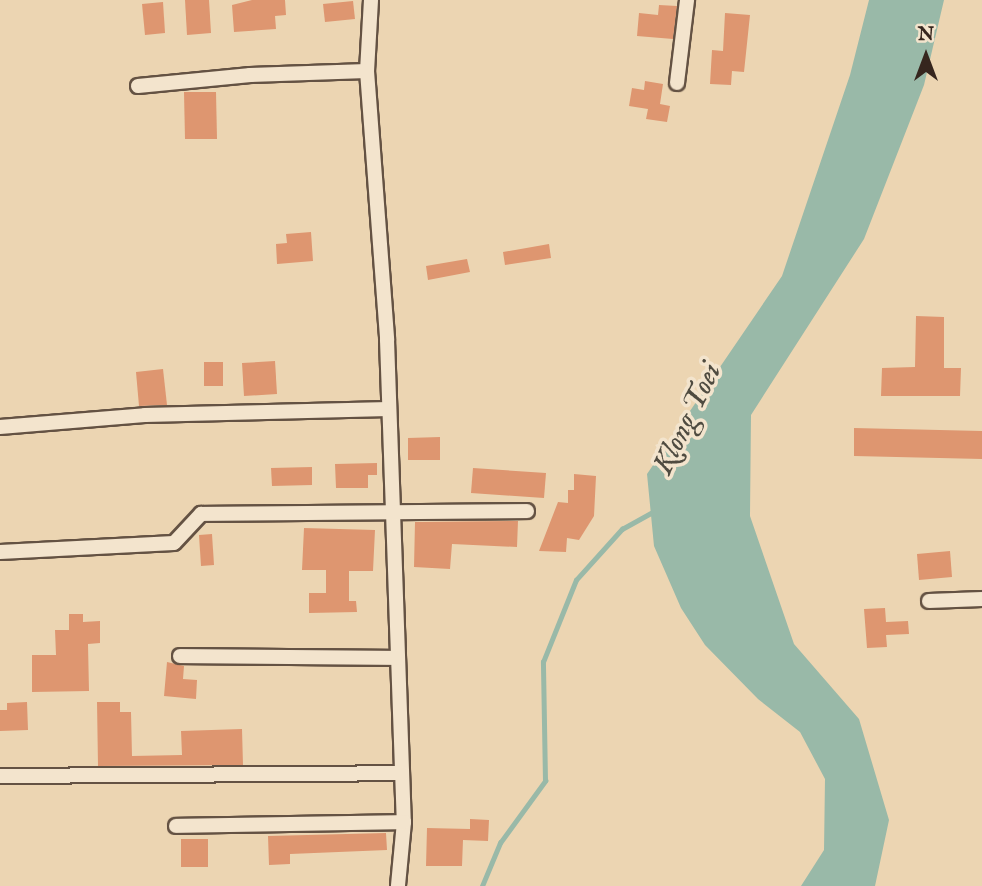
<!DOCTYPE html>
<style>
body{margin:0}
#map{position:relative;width:982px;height:886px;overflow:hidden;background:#ecd5b2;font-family:"IM FELL English",serif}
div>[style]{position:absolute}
.water>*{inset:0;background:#99b9a8}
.stream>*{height:4.5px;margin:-2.25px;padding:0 2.25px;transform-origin:2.25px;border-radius:2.25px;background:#99b9a8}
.building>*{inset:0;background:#de9670}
.roads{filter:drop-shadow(2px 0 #645243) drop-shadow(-2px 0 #645243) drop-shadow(0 2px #645243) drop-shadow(0 -2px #645243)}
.minor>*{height:14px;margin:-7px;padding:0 7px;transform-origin:7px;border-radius:7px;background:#f3e4cd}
span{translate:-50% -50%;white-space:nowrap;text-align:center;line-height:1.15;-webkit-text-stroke:7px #f3e4cd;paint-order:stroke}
.water-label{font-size:30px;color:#4f4b40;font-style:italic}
.north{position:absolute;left:891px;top:21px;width:70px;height:70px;-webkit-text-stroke:5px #f3e4cd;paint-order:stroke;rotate:0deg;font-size:19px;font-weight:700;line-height:28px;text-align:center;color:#36261e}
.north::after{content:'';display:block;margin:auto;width:24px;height:32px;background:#36261e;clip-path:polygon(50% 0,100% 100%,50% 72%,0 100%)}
</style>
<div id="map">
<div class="water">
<div style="clip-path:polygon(869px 0,944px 0,924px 85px,864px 239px,751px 415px,750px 516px,794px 644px,859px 719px,889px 820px,875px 886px,801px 886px,824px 850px,825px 779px,800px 732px,758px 699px,705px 645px,681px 608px,654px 546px,647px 474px,782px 276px,850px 75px)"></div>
</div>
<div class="stream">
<div style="left:482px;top:886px;width:47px;rotate:-67.3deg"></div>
<div style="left:500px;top:843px;width:77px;rotate:-54deg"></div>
<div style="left:545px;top:781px;width:119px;rotate:-91deg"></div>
<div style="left:543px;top:662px;width:88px;rotate:-68.1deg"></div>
<div style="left:576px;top:580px;width:69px;rotate:-48deg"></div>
<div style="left:622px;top:529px;width:33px;rotate:-29deg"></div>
</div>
<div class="building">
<div style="clip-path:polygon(185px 0,209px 0,211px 33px,187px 35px)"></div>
<div style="clip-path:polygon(252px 0,285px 0,286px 15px,275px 16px,276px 29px,234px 32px,232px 5px)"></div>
<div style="clip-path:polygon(353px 1px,355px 19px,325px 22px,323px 4px)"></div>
<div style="clip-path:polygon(163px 2px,165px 33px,145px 35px,142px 4px)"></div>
<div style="clip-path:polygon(659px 5px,677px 6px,673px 39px,637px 36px,639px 13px,658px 15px)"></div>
<div style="clip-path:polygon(725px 13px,750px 15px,744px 72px,732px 71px,731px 85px,710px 84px,712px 50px,723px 51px)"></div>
<div style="clip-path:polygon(645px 81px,663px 84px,660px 104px,670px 106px,667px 122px,646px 119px,648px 109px,629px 106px,632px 88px,644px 90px)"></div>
<div style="clip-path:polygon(184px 92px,216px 92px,217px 139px,185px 139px)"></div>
<div style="clip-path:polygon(311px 232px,313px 261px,277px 264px,276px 244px,287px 243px,286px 234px)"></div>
<div style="clip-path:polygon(549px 244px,551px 258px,505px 265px,503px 252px)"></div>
<div style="clip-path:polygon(467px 259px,470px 272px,428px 280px,426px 266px)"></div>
<div style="clip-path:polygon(916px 316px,944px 317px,944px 368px,961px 368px,960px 396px,881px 396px,882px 368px,915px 367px)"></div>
<div style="clip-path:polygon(275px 361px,277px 394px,244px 396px,242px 363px)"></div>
<div style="clip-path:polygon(204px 362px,223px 362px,223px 386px,204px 386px)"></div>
<div style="clip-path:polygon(163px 369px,167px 405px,139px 406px,136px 372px)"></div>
<div style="clip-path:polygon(854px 428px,982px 431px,982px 459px,854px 456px)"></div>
<div style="clip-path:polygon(440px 437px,440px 460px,408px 460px,408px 438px)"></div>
<div style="clip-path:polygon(377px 463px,377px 475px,368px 475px,368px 488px,336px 488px,335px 464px)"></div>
<div style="clip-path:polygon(312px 467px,312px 485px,272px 486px,271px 468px)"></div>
<div style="clip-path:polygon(473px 468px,546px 473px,544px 498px,471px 493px)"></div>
<div style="clip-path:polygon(574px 474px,596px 476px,594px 516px,579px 540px,567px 538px,566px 552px,539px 551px,558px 502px,568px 503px,568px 490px,574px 490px)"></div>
<div style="clip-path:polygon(518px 521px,517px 547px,452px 544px,450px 569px,414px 567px,415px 522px)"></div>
<div style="clip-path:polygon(304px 528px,375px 530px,373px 571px,349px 571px,349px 601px,356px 601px,357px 612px,309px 613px,309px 593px,326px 593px,326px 570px,302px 570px)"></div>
<div style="clip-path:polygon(212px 534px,214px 565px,201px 566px,199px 535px)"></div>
<div style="clip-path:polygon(950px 551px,952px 577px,919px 580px,917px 554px)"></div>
<div style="clip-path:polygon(885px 608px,886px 622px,908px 621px,909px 634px,886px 635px,887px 647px,867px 648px,864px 609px)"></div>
<div style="clip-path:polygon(69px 614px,83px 614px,83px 622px,100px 621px,100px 643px,88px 644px,89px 691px,32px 692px,32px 655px,56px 655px,55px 630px,69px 630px)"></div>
<div style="clip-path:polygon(167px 662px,184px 666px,183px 679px,197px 680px,196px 699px,164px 696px)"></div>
<div style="clip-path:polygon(27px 702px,28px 730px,0 731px,0 710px,7px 710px,7px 703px)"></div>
<div style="clip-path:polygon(97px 702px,120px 702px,120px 712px,131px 712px,132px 756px,182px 755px,181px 731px,242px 729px,243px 765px,98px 766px)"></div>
<div style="clip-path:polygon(470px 819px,489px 820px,488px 841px,463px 840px,462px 866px,426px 866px,427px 828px,470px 829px)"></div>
<div style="clip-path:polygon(386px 833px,387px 850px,290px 854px,290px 864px,269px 865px,268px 836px)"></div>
<div style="clip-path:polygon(181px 839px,208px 839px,208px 867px,181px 867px)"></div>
</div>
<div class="roads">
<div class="minor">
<div style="left:371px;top:0;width:71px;rotate:93.2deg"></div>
<div style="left:367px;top:71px;width:270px;rotate:85.7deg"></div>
<div style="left:387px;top:340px;width:482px;rotate:88deg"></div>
<div style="left:404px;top:822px;width:64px;rotate:95.4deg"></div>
<div style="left:677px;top:83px;width:84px;rotate:-83.1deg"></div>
<div style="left:138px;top:86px;width:113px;rotate:-5.6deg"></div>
<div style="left:250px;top:75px;width:117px;rotate:-2deg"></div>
<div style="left:0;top:427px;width:145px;rotate:-4.7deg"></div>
<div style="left:145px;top:415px;width:244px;rotate:-1.4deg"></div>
<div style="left:0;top:552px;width:174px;rotate:-3deg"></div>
<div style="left:174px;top:543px;width:40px;rotate:-47deg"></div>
<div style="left:201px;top:514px;width:326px;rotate:-0.5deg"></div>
<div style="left:929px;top:601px;width:53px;rotate:-2.2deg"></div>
<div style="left:180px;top:656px;width:218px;rotate:0.5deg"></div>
<div style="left:0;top:776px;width:402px;rotate:-0.4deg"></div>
<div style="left:176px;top:826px;width:228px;rotate:-1deg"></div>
</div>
</div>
<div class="water-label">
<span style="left:688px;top:419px;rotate:-64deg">Klong Toei</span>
</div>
<div class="north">N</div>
</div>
